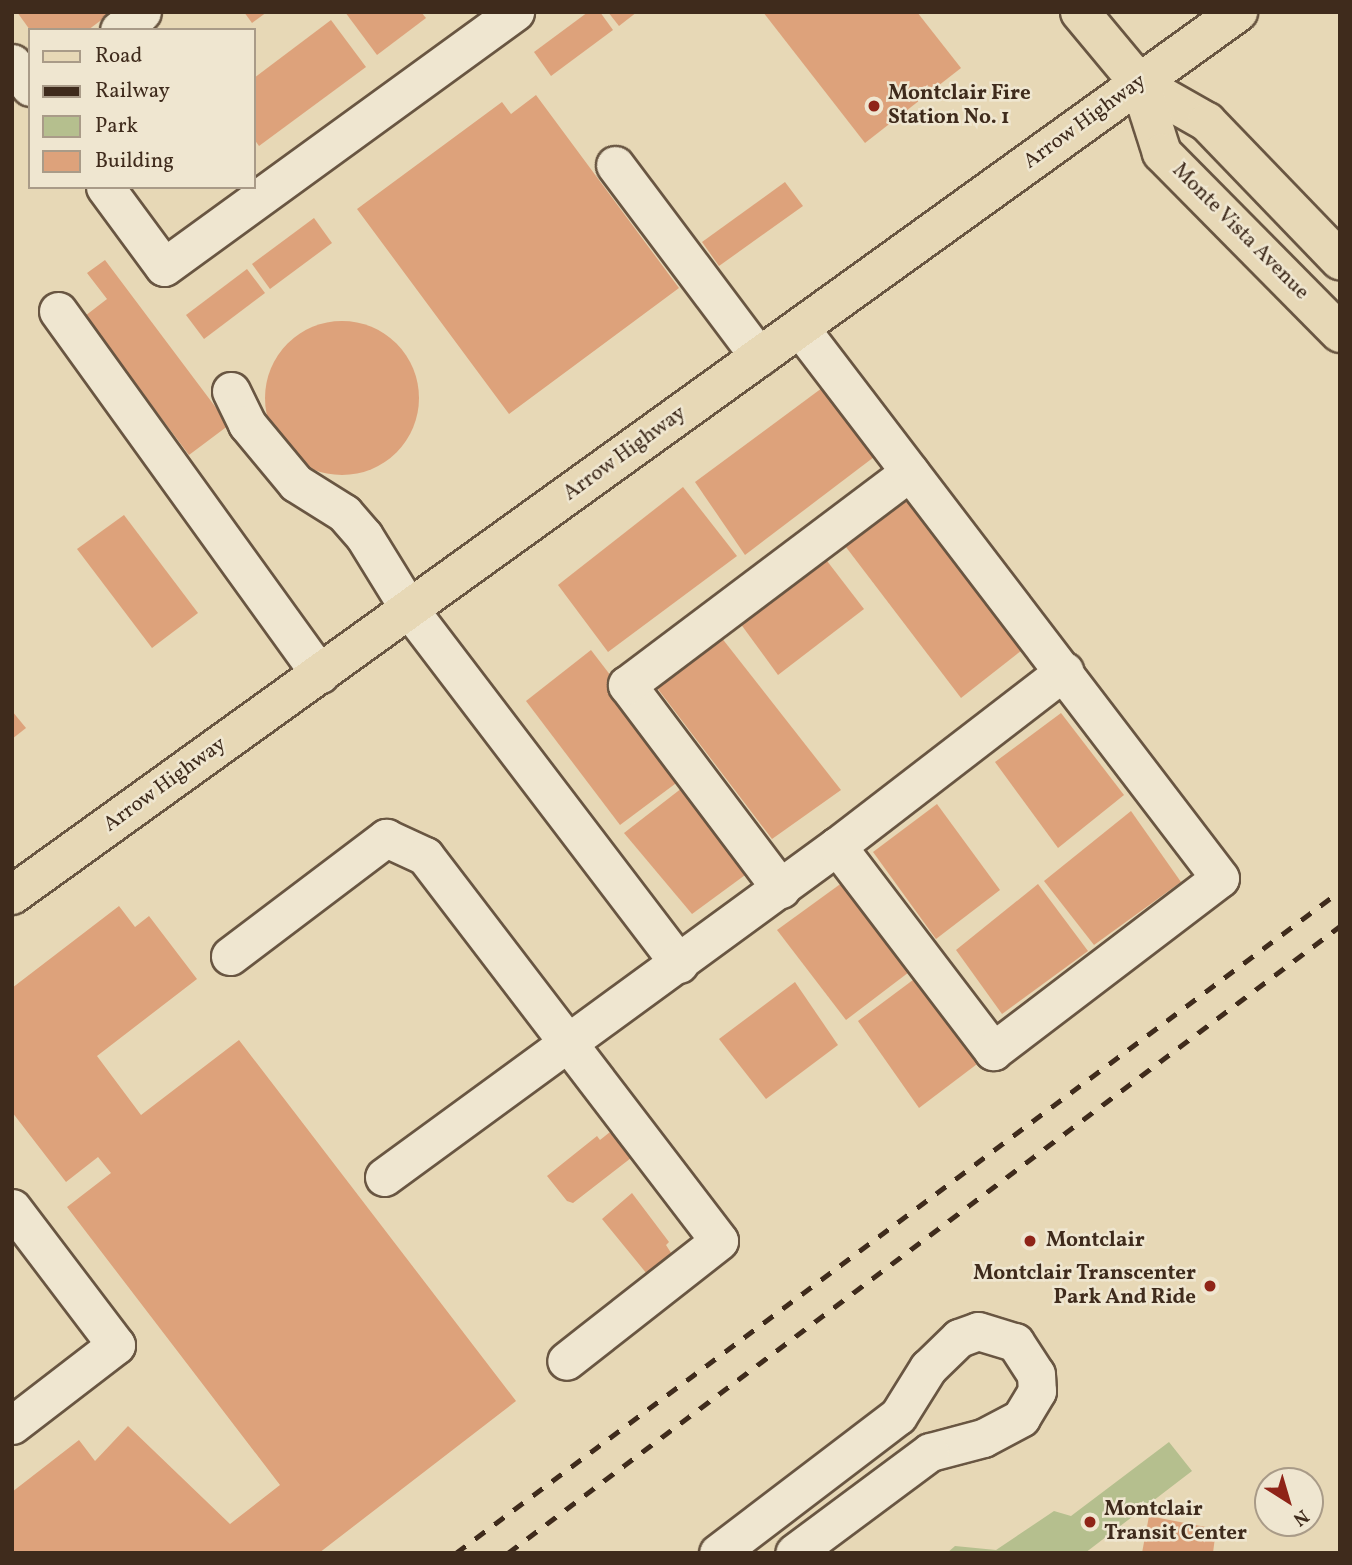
<!DOCTYPE html>
<style>
body{margin:0}
#map{position:relative;width:1352px;height:1565px;overflow:hidden;background:#e7d8b6;font-family:Vollkorn,serif}
div>[style]{position:absolute}
.green>*{inset:0;background:#b5bf8e}
.building>*{inset:0;background:#dda27b}
.round{border-radius:50%}
.roads{filter:drop-shadow(2px 0 #695642) drop-shadow(-2px 0 #695642) drop-shadow(0 2px #695642) drop-shadow(0 -2px #695642)}
.minor>*{height:37px;margin:-18.5px;padding:0 18.5px;transform-origin:18.5px;border-radius:18.5px;background:#efe6d0}
.major>*{height:38px;margin:-19px;padding:0 19px;transform-origin:19px;border-radius:19px;background:#e7d8b6}
.rail>*{height:5px;margin-top:-2.5px;transform-origin:0;background:repeating-linear-gradient(90deg,#3f2b1c 0 12px,transparent 0 24px)}
.dots>*{width:19px;height:19px;translate:-50% -50%;box-sizing:border-box;border:4px solid #efe6d0;border-radius:50%}
span{translate:-50% -50%;white-space:nowrap;text-align:center;line-height:1.15;-webkit-text-stroke:5px #efe6d0;paint-order:stroke}
.poi-label{font-size:21px;color:#3f2b1c;font-weight:700}
.left{translate:0 -50%;text-align:left}
.right{translate:-100% -50%;text-align:right}
.street-label{font-size:21px;color:#3f2b1c}
.frame{position:absolute;inset:0;border:14px solid #3f2b1c;pointer-events:none}
.legend{position:absolute;left:28px;top:28px;width:228px;height:161px;box-sizing:border-box;background:#efe6d0;border:2px solid #a99b88;margin:0;padding:9px 12px;list-style:none;font-size:21px;color:#3f2b1c}
.legend li{display:flex;align-items:center;gap:14px;height:35px}
.legend b{width:35px;border:2px solid #a99b88}
.north{position:absolute;left:1254px;top:1467px;width:70px;height:70px;box-sizing:border-box;background:#efe6d0;border:2px solid #a99b88;border-radius:50%;rotate:143deg;font-size:19px;font-weight:700;line-height:28px;text-align:center;color:#3f2b1c}
.north::after{content:'';display:block;margin:auto;width:24px;height:32px;background:#8f2418;clip-path:polygon(50% 0,100% 100%,50% 72%,0 100%)}
</style>
<div id="map">
<div class="green">
<div style="clip-path:polygon(1169px 1442px,1192px 1471px,1085px 1553px,947px 1553px,955px 1546px,996px 1550px,1054px 1511px,1071px 1516px)"></div>
</div>
<div class="building">
<div style="clip-path:polygon(17px 12px,112px 12px,88px 30px,30px 30px)"></div>
<div style="clip-path:polygon(244px 12px,267px 12px,252px 23px)"></div>
<div style="clip-path:polygon(345px 12px,421px 12px,426px 18px,377px 55px)"></div>
<div style="clip-path:polygon(588px 12px,600px 12px,613px 30px,551px 76px,534px 52px)"></div>
<div style="clip-path:polygon(608px 12px,637px 12px,619px 26px)"></div>
<div style="clip-path:polygon(763px 12px,917px 12px,961px 68px,865px 143px)"></div>
<div style="clip-path:polygon(331px 20px,366px 67px,259px 146px,254px 139px,254px 78px)"></div>
<div style="clip-path:polygon(536px 95px,679px 288px,509px 414px,357px 209px,502px 102px,511px 114px)"></div>
<div style="clip-path:polygon(785px 182px,803px 206px,719px 266px,702px 242px)"></div>
<div style="clip-path:polygon(314px 218px,332px 243px,270px 289px,252px 264px)"></div>
<div style="clip-path:polygon(105px 260px,229px 425px,189px 455px,85px 316px,107px 299px,87px 273px)"></div>
<div style="clip-path:polygon(247px 269px,265px 293px,204px 339px,186px 315px)"></div>
<div class="round" style="left:265px;top:321px;width:154px;height:154px"></div>
<div style="clip-path:polygon(822px 388px,874px 457px,745px 555px,695px 482px)"></div>
<div style="clip-path:polygon(898px 480px,1026px 647px,961px 698px,836px 534px)"></div>
<div style="clip-path:polygon(683px 487px,737px 556px,608px 652px,558px 585px)"></div>
<div style="clip-path:polygon(124px 515px,198px 613px,152px 648px,77px 549px)"></div>
<div style="clip-path:polygon(814px 544px,864px 609px,778px 675px,729px 608px)"></div>
<div style="clip-path:polygon(710px 623px,841px 790px,772px 839px,645px 672px)"></div>
<div style="clip-path:polygon(591px 650px,687px 775px,620px 825px,526px 701px)"></div>
<div style="clip-path:polygon(12px 711px,26px 728px,12px 739px)"></div>
<div style="clip-path:polygon(1061px 713px,1124px 795px,1058px 848px,995px 762px)"></div>
<div style="clip-path:polygon(691px 781px,756px 867px,692px 914px,624px 833px)"></div>
<div style="clip-path:polygon(937px 804px,1000px 890px,936px 939px,873px 852px)"></div>
<div style="clip-path:polygon(1131px 811px,1181px 882px,1094px 945px,1044px 881px)"></div>
<div style="clip-path:polygon(850px 877px,917px 966px,846px 1020px,777px 930px)"></div>
<div style="clip-path:polygon(1038px 884px,1088px 951px,1002px 1014px,956px 950px)"></div>
<div style="clip-path:polygon(119px 906px,135px 927px,149px 916px,197px 979px,97px 1056px,141px 1115px,239px 1040px,516px 1401px,319px 1553px,12px 1553px,12px 1492px,79px 1440px,95px 1461px,128px 1426px,230px 1524px,280px 1485px,67px 1207px,111px 1173px,98px 1157px,66px 1182px,12px 1112px,12px 988px)"></div>
<div style="clip-path:polygon(921px 974px,985px 1058px,919px 1108px,858px 1021px)"></div>
<div style="clip-path:polygon(795px 982px,838px 1045px,766px 1099px,719px 1039px)"></div>
<div style="clip-path:polygon(610px 1132px,631px 1158px,573px 1203px,567px 1201px,547px 1176px,597px 1136px,600px 1140px)"></div>
<div style="clip-path:polygon(632px 1193px,669px 1242px,666px 1245px,673px 1256px,647px 1274px,602px 1219px)"></div>
<div style="clip-path:polygon(1149px 1516px,1216px 1529px,1213px 1553px,1142px 1553px)"></div>
</div>
<div class="roads">
<div class="minor">
<div style="left:119px;top:30px;width:29px;rotate:-38deg"></div>
<div style="left:12px;top:63px;width:30px;rotate:53deg"></div>
<div style="left:615px;top:165px;width:240px;rotate:53.1deg"></div>
<div style="left:105px;top:187px;width:99px;rotate:53.6deg"></div>
<div style="left:164px;top:267px;width:434px;rotate:-36deg"></div>
<div style="left:58px;top:311px;width:448px;rotate:54.2deg"></div>
<div style="left:231px;top:391px;width:37px;rotate:64deg"></div>
<div style="left:247px;top:424px;width:77px;rotate:50.3deg"></div>
<div style="left:296px;top:483px;width:57px;rotate:32deg"></div>
<div style="left:344px;top:513px;width:30px;rotate:49deg"></div>
<div style="left:364px;top:536px;width:86px;rotate:58.3deg"></div>
<div style="left:409px;top:609px;width:446px;rotate:52.7deg"></div>
<div style="left:837px;top:846px;width:287px;rotate:-37.6deg"></div>
<div style="left:781px;top:889px;width:256px;rotate:-127deg"></div>
<div style="left:627px;top:685px;width:354px;rotate:-37deg"></div>
<div style="left:230px;top:956px;width:196px;rotate:-37.1deg"></div>
<div style="left:386px;top:838px;width:43px;rotate:24.8deg"></div>
<div style="left:425px;top:856px;width:484px;rotate:52.6deg"></div>
<div style="left:719px;top:1241px;width:194px;rotate:141.9deg"></div>
<div style="left:384px;top:1177px;width:561px;rotate:-36.16deg"></div>
<div style="left:837px;top:846px;width:258px;rotate:52.7deg"></div>
<div style="left:993px;top:1051px;width:285px;rotate:-37.3deg"></div>
<div style="left:1220px;top:878px;width:692px;rotate:-127.37deg"></div>
<div style="left:12px;top:1208px;width:172px;rotate:52.8deg"></div>
<div style="left:116px;top:1345px;width:131px;rotate:142.4deg"></div>
<div style="left:718px;top:1553px;width:226px;rotate:-37.3deg"></div>
<div style="left:898px;top:1416px;width:57px;rotate:-58deg"></div>
<div style="left:928px;top:1368px;width:43px;rotate:-44.1deg"></div>
<div style="left:959px;top:1338px;width:20px;rotate:-20deg"></div>
<div style="left:978px;top:1331px;width:39px;rotate:17deg"></div>
<div style="left:1015px;top:1342px;width:38px;rotate:57deg"></div>
<div style="left:1036px;top:1374px;width:17px;rotate:87deg"></div>
<div style="left:1037px;top:1391px;width:31px;rotate:121deg"></div>
<div style="left:1021px;top:1418px;width:43px;rotate:152.2deg"></div>
<div style="left:983px;top:1438px;width:55px;rotate:165.2deg"></div>
<div style="left:930px;top:1452px;width:169px;rotate:143.4deg"></div>
</div>
<div class="major">
<div style="left:1080px;top:12px;width:94px;rotate:50.2deg"></div>
<div style="left:1140px;top:84px;width:77px;rotate:29.6deg"></div>
<div style="left:1207px;top:122px;width:192px;rotate:46.1deg"></div>
<div style="left:1140px;top:84px;width:72px;rotate:72.3deg"></div>
<div style="left:1162px;top:153px;width:253px;rotate:45.3deg"></div>
<div style="left:12px;top:895px;width:1511px;rotate:-35.76deg"></div>
</div>
</div>
<div class="rail">
<div style="left:456px;top:1553px;width:1104px;rotate:-36.83deg"></div>
<div style="left:508px;top:1553px;width:1042px;rotate:-37deg"></div>
</div>
<div class="dots">
<div style="left:874px;top:106px;background:#8f2418"></div>
<div style="left:1030px;top:1241px;background:#8f2418"></div>
<div style="left:1210px;top:1286px;background:#8f2418"></div>
<div style="left:1090px;top:1522px;background:#8f2418"></div>
</div>
<div class="poi-label">
<span class="left" style="left:888px;top:106px">Montclair Fire<br>Station No. 1</span>
<span class="left" style="left:1046px;top:1241px">Montclair</span>
<span class="right" style="left:1196px;top:1286px">Montclair Transcenter<br>Park And Ride</span>
<span class="left" style="left:1104px;top:1522px">Montclair<br>Transit Center</span>
</div>
<div class="street-label">
<span style="left:1085px;top:122px;rotate:-36deg">Arrow Highway</span>
<span style="left:1240px;top:232px;rotate:45deg">Monte Vista Avenue</span>
<span style="left:625px;top:454px;rotate:-36deg">Arrow Highway</span>
<span style="left:165px;top:785px;rotate:-36deg">Arrow Highway</span>
</div>
<div class="frame"></div>
<ul class="legend">
<li><b style="height:9px;background:#e7d8b6"></b>Road</li>
<li><b style="height:9px;background:#3f2b1c"></b>Railway</li>
<li><b style="height:19px;background:#b5bf8e"></b>Park</li>
<li><b style="height:19px;background:#dda27b"></b>Building</li>
</ul>
<div class="north">N</div>
</div>
